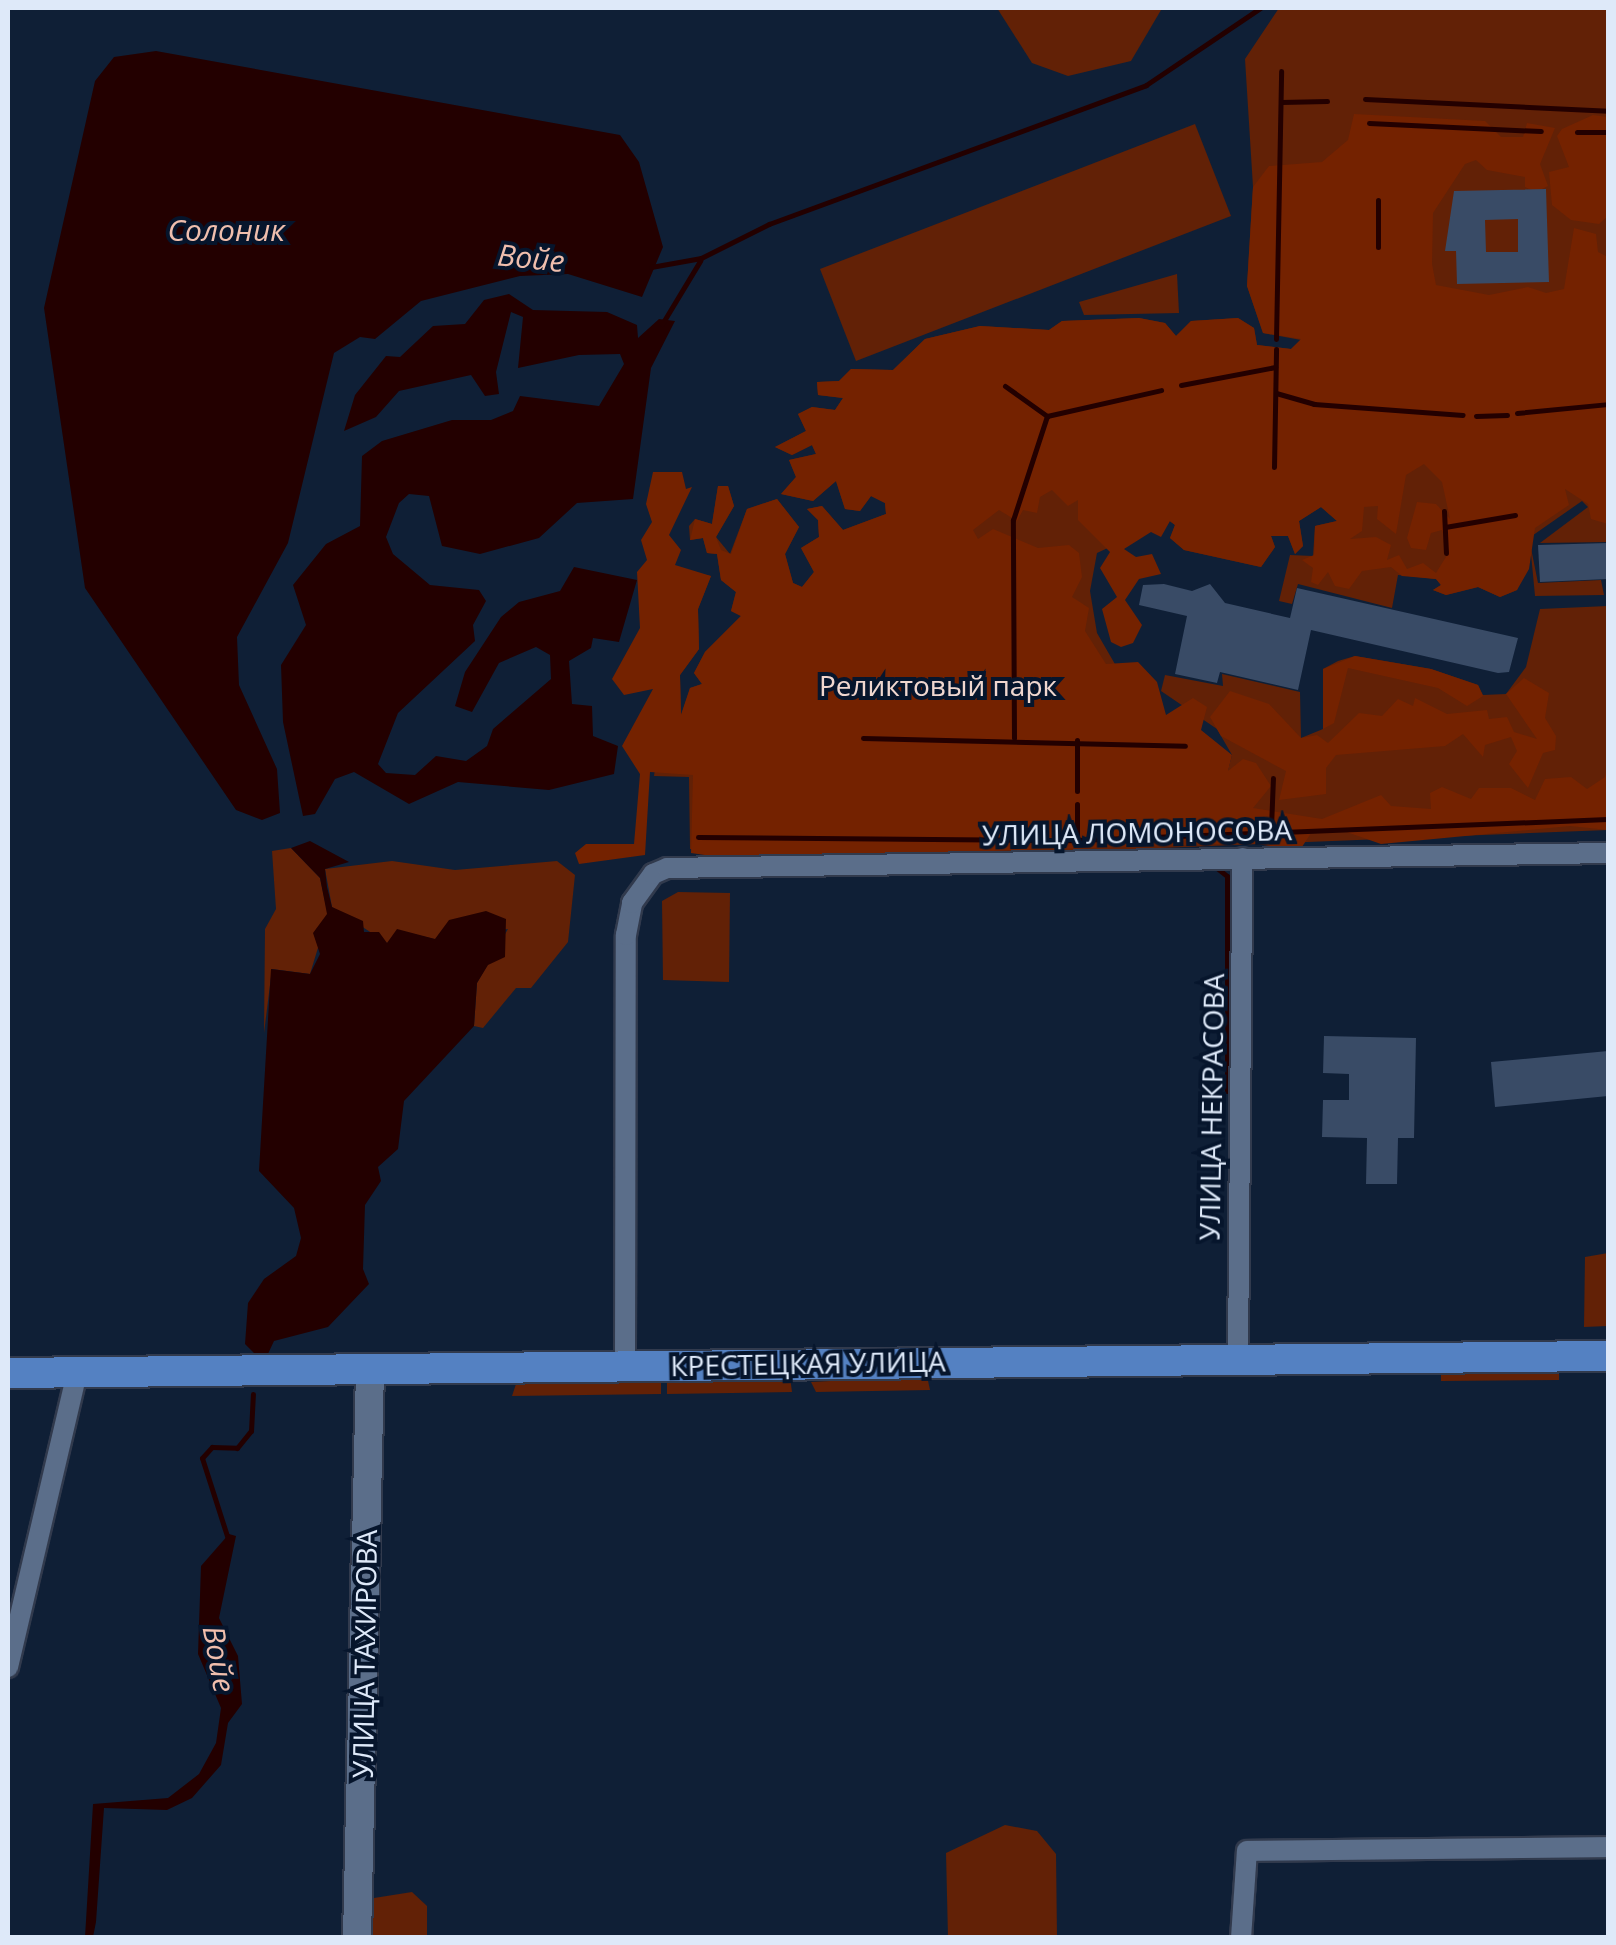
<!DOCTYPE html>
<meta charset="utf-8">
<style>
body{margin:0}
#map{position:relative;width:1616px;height:1945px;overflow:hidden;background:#0f1f36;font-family:"Open Sans",sans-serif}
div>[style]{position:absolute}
.green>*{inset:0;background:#622106}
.forest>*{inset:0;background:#742200}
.water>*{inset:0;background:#230000}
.stream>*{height:5px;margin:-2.5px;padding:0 2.5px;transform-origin:2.5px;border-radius:2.5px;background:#230000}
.building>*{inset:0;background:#394b66}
.roads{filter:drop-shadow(2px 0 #313a4d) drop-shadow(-2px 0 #313a4d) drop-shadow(0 2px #313a4d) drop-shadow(0 -2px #313a4d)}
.minor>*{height:20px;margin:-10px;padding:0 10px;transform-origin:10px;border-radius:10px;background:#5b6e8a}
.secondary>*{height:28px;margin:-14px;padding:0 14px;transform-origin:14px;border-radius:14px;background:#5b6e8a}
.primary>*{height:30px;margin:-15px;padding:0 15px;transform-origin:15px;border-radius:15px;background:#5481c2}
span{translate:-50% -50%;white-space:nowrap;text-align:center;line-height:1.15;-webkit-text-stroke:8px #06152c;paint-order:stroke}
.park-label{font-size:28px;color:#f0d7cf}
.street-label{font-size:28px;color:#dee9f9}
.water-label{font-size:30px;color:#efbead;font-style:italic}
.frame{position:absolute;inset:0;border:10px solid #dee9f9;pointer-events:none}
</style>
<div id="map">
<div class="green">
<div style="clip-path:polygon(997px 8px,1158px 8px,1161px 10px,1131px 61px,1068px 76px,1032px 63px)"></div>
<div style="clip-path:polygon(1279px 8px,1608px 8px,1608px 542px,1540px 543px,1588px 507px,1582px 501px,1529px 538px,1538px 583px,1601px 580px,1604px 595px,1535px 596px,1531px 554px,1517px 590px,1500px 597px,1478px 587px,1446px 595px,1433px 590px,1441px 585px,1436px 579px,1398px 575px,1392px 608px,1298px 584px,1292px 604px,1279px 601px,1290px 555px,1313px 556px,1315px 526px,1337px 521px,1321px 507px,1299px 521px,1303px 546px,1295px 554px,1288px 536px,1271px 536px,1275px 547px,1261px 567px,1184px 550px,1170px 538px,1175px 525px,1168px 520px,1097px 553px,1090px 591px,1097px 633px,1123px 678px,1228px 770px,1232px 755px,1217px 729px,1161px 691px,1165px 675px,1223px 686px,1222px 674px,1300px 692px,1301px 738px,1323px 729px,1323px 669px,1338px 661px,1355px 656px,1431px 669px,1478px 685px,1483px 695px,1506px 694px,1526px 667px,1540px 609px,1608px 606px,1608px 830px,1085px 851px,690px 849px,689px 777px,654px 776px,682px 570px,711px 576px,698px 609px,699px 649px,680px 675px,681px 715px,690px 688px,702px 684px,694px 673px,705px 652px,741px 616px,731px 611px,736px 592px,721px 580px,717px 554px,707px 553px,703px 538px,690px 540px,689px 526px,695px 519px,712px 524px,718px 486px,728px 486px,734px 506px,716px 537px,730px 554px,747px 509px,777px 499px,799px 527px,785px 554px,793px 583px,802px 587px,814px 572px,801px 548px,819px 537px,818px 520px,807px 509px,822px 506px,843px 530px,886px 514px,885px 503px,871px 496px,860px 511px,845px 509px,836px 481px,813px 501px,781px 494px,796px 477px,789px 460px,816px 454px,812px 445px,792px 455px,775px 447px,806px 431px,798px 414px,812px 407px,835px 410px,843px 398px,818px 395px,817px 382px,839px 381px,851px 369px,893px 370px,925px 339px,980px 326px,1049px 330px,1062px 321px,1139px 318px,1165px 323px,1176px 336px,1191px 321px,1238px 318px,1254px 328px,1257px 345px,1291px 349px,1301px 340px,1263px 333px,1247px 286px,1253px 187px,1245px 59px)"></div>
<div style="clip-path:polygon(1195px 124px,1231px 216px,856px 361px,820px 269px)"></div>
<div style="clip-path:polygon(1177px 274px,1179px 313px,1084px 315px,1079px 302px)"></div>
<div style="clip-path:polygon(291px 848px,320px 878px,328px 915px,310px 974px,272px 969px,264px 1033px,265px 929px,276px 909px,272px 851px)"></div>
<div style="clip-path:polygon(392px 861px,455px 870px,557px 861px,575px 875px,568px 942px,531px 988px,516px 988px,483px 1028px,474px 1026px,477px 983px,508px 929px,434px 939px,409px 933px,387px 943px,332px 907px,325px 869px)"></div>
<div style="clip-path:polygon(678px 892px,730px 893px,729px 982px,663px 980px,662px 901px)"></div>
<div style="clip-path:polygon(1608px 1253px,1608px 1326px,1584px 1327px,1585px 1257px)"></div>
<div style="clip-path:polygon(1559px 1370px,1559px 1380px,1441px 1381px,1441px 1371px)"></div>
<div style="clip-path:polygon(927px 1376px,930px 1390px,816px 1392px,811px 1382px)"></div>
<div style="clip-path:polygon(790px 1377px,792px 1392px,667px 1394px,667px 1378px)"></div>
<div style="clip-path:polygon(661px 1378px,661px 1394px,512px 1396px,517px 1381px)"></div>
<div style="clip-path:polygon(1005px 1825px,1037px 1831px,1056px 1854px,1057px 1937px,948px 1937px,946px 1853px)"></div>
<div style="clip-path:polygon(412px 1892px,427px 1906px,427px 1937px,369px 1938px,374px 1898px)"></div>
</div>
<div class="forest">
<div style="clip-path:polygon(evenodd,1354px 114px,1485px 121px,1501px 137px,1523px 137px,1527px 123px,1555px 128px,1540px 164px,1548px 186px,1536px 192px,1525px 187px,1525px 177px,1487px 170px,1476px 160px,1465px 164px,1433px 213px,1432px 264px,1436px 285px,1489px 295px,1528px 287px,1546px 293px,1564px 289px,1574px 228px,1596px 234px,1598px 252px,1608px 257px,1608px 524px,1591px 519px,1588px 504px,1565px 489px,1569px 505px,1535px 528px,1529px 569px,1517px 590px,1500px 597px,1478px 587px,1446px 595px,1433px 590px,1441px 585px,1436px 579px,1402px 576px,1391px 567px,1362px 571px,1349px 589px,1335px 586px,1328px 572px,1318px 585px,1311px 582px,1313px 568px,1302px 560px,1314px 555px,1315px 526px,1337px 521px,1321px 507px,1299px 521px,1303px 546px,1295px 554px,1288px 536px,1271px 536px,1275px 547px,1261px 567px,1184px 550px,1170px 538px,1175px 525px,1170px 521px,1161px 537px,1151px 532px,1124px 549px,1136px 557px,1152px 554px,1161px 574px,1139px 579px,1125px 600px,1142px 625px,1133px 643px,1121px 647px,1111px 642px,1102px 609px,1117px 597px,1100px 568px,1110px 552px,1078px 520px,1078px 500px,1068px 506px,1052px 490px,1040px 497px,1037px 513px,1023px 510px,1017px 521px,999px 510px,973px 530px,978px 539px,993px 529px,1038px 548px,1069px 545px,1079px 553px,1082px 577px,1072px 597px,1089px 608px,1085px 631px,1106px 664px,1138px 662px,1157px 682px,1166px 715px,1193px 698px,1207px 707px,1201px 730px,1232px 755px,1228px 771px,1243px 759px,1256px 763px,1271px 786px,1253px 808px,1322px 819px,1381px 795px,1391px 806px,1431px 809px,1430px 793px,1442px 787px,1471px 799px,1479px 788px,1511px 788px,1535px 800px,1545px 779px,1571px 777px,1587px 789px,1605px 777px,1608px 762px,1608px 830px,1570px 826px,1381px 844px,1335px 828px,1313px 830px,1300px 850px,1249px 843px,732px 859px,691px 853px,693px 775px,650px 772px,645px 855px,579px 864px,575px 853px,586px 844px,634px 844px,640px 774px,622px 746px,653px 689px,624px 695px,612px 679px,640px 628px,637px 572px,647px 560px,641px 540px,652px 522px,646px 504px,653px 472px,682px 472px,686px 489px,692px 487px,669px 535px,681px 550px,675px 565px,711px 576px,698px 609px,699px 649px,680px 675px,681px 715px,690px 688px,702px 684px,694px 673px,705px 652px,741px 616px,731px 611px,736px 592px,721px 580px,717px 554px,707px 553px,703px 538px,690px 540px,695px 519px,712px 524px,718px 486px,728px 486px,734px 506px,716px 537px,721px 550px,731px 554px,747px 509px,777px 499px,799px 527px,785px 554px,793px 583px,802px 587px,814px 572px,801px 548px,819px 537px,818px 520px,807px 509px,822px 506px,843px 530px,886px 514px,885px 503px,871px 496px,860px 511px,845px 509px,836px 481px,813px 501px,781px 494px,796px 477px,789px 460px,816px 454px,812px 445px,792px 455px,775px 447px,806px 431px,798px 414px,812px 407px,835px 410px,843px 398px,818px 395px,817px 382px,839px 381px,851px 369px,893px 370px,925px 339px,980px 326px,1049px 330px,1062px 321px,1139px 318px,1165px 323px,1176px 336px,1191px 321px,1238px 318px,1254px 328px,1257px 345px,1291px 349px,1301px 339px,1263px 333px,1247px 286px,1253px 187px,1269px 166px,1322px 162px,1348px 140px,1354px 114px,1424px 464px,1442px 482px,1450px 519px,1436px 504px,1417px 502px,1407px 538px,1411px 548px,1426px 550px,1431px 533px,1442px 530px,1449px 552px,1436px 573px,1423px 563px,1407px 569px,1399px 555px,1387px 560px,1391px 545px,1376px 537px,1350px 539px,1362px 531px,1364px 507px,1378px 506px,1377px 519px,1396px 534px,1406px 475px,1424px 464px)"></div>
<div style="clip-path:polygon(1593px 115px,1608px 117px,1608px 216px,1599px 224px,1571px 220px,1552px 205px,1549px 172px,1569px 167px,1557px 136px,1562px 129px)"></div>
<div style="clip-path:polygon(1355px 656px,1431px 669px,1478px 685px,1483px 696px,1467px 706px,1438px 688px,1348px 668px,1334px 723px,1323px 729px,1323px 669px)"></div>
<div style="clip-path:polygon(1524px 678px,1549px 693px,1545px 718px,1556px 736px,1555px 750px,1543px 753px,1528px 788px,1509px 764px,1517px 751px,1511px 737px,1485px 745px,1483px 757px,1463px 734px,1445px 746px,1336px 755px,1326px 768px,1326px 794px,1279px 800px,1286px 771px,1221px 736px,1210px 717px,1230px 691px,1269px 704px,1301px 738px,1317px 735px,1328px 743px,1359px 713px,1382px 716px,1398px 699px,1413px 706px,1415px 698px,1447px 714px,1487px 710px,1489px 719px,1507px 717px,1514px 732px,1537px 739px,1506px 694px)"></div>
</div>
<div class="water">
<div style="clip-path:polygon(156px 51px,620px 135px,639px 162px,663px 247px,642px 297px,568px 274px,520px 276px,421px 301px,375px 339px,360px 337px,334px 353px,288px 543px,237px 637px,239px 685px,277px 769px,280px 813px,262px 820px,236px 810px,85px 588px,44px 308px,95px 81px,114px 57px)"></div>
<div style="clip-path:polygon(509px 294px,533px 310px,607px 312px,637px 325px,638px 338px,659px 319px,675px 321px,651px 368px,633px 499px,577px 503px,539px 538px,480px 554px,442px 546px,429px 496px,409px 494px,399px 503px,386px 537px,393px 554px,430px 585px,479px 590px,486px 601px,473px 625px,475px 641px,398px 713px,378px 764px,386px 773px,415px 775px,436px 756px,466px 761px,487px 746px,493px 729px,551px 679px,550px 655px,536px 647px,499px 663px,472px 712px,455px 706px,465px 672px,501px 617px,519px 602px,560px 591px,574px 567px,637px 580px,619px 642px,593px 638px,591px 648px,569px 661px,572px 704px,592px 706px,593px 736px,618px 746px,614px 774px,549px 790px,458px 782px,409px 804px,354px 772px,335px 779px,315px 814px,303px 816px,283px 722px,281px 665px,306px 625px,293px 585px,326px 544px,360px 526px,362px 456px,382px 441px,452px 420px,491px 420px,513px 411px,520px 396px,599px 406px,624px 364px,620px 354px,579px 355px,518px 368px,523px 317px,511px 312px,496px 372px,499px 394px,485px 396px,471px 375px,399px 391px,376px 417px,344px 431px,355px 395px,386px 356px,400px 357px,433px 326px,465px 324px,484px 300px)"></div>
<div style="clip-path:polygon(310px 841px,349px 862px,325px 869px,327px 887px,332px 907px,363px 921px,364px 932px,379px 932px,387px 943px,397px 929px,435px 939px,449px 920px,486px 911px,506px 919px,505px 957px,488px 965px,477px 983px,474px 1026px,404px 1101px,398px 1149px,378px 1167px,381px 1181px,365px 1205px,363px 1269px,369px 1284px,328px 1327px,274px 1341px,267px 1356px,257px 1356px,245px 1344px,248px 1303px,264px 1279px,296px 1256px,301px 1238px,294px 1208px,259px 1171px,271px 969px,310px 974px,320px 954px,313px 933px,327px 914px,320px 878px,291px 848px)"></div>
<div style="clip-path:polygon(229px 1534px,236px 1536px,219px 1618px,238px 1656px,242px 1704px,228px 1723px,221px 1765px,192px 1798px,167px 1810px,104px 1808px,96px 1922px,93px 1937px,85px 1937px,93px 1804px,168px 1798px,199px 1774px,216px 1743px,221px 1708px,198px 1654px,201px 1566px)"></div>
</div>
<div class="stream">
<div style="left:1365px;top:99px;width:243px;rotate:2.8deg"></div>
<div style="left:1281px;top:102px;width:46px;rotate:-1.2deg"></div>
<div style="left:1369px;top:123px;width:172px;rotate:2.7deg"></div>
<div style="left:1577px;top:132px;width:31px"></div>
<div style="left:1378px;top:200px;width:47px;rotate:90deg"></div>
<div style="left:651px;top:267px;width:51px;rotate:-10.2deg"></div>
<div style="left:701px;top:258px;width:76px;rotate:-26.6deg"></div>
<div style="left:769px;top:224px;width:402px;rotate:-20.2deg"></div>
<div style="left:1146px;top:85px;width:138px;rotate:-34deg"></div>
<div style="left:662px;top:324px;width:74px;rotate:-58.9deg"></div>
<div style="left:1276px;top:339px;width:268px;rotate:-88.9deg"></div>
<div style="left:1181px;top:385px;width:96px;rotate:-10.8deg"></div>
<div style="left:1005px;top:386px;width:52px;rotate:35.5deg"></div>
<div style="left:1276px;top:393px;width:40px;rotate:16deg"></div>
<div style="left:1314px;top:404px;width:149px;rotate:4.2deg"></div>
<div style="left:1517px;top:413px;width:91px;rotate:-5.6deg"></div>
<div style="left:1476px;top:416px;width:31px;rotate:-2deg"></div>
<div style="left:1274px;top:467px;width:118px;rotate:-89deg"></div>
<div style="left:1444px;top:511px;width:42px;rotate:87.3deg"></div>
<div style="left:1445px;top:527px;width:71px;rotate:-9.7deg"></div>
<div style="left:863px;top:738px;width:322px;rotate:1.4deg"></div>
<div style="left:1014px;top:738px;width:218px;rotate:-90.3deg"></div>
<div style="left:1013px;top:520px;width:109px;rotate:-71.9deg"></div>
<div style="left:1047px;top:416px;width:117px;rotate:-12.8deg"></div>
<div style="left:1077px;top:740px;width:51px;rotate:90deg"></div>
<div style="left:1271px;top:827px;width:49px;rotate:-87.7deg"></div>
<div style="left:698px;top:837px;width:379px;rotate:0.5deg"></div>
<div style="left:1077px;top:840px;width:531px;rotate:-2.26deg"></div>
<div style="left:1077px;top:840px;width:36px;rotate:-90deg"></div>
<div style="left:1217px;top:868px;width:13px;rotate:39deg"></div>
<div style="left:1227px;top:876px;width:215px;rotate:90deg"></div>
<div style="left:228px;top:1539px;width:85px;rotate:-107.8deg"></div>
<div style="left:202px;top:1458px;width:15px;rotate:-48deg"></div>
<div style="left:212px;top:1447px;width:25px;rotate:2deg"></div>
<div style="left:237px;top:1448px;width:22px;rotate:-51deg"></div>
<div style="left:251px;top:1431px;width:37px;rotate:-87deg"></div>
</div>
<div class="building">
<div style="clip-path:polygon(evenodd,1546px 189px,1549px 282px,1457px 284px,1456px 251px,1445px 251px,1454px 191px,1546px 189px,1518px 219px,1518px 252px,1486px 252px,1485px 220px,1518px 219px)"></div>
<div style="clip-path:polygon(1608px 543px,1608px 579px,1540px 582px,1538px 545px)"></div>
<div style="clip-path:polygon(1164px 584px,1192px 591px,1210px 584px,1225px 603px,1290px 618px,1297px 588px,1518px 638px,1509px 672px,1498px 673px,1311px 630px,1298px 690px,1220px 672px,1217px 683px,1175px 674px,1187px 616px,1139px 605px,1143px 585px)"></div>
<div style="clip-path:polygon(1324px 1036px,1416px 1038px,1414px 1138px,1398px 1138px,1397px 1184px,1366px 1184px,1367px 1138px,1322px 1137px,1323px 1100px,1349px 1100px,1349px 1074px,1323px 1073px)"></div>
<div style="clip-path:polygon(1608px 1051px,1608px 1096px,1495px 1107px,1491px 1062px)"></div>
</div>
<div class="roads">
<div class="minor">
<div style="left:1238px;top:1357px;width:499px;rotate:-89.5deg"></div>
<div style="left:625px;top:1366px;width:431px;rotate:-89.9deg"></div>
<div style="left:626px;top:935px;width:33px;rotate:-79deg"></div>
<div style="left:632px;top:903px;width:36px;rotate:-54deg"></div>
<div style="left:653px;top:874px;width:15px;rotate:-23deg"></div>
<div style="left:667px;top:868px;width:941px;rotate:-0.91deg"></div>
<div style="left:8px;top:1667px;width:302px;rotate:-76.8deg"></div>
<div style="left:1241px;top:1938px;width:87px;rotate:-86.1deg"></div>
<div style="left:1247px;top:1851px;width:361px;rotate:-0.6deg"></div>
</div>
<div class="secondary">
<div style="left:357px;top:1938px;width:568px;rotate:-88.69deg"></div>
</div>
<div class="primary">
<div style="left:8px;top:1373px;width:1600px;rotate:-0.61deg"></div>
</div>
</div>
<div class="park-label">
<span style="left:938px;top:685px">Реликтовый парк</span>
</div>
<div class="street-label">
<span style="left:1137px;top:832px;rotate:-1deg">УЛИЦА ЛОМОНОСОВА</span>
<span style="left:1211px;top:1107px;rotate:-89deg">УЛИЦА НЕКРАСОВА</span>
<span style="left:808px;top:1363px;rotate:-1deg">КРЕСТЕЦКАЯ УЛИЦА</span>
<span style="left:364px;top:1654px;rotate:-89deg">УЛИЦА ТАХИРОВА</span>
</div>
<div class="water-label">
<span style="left:226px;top:230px">Солоник</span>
<span style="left:531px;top:258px;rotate:6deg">Войе</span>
<span style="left:219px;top:1659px;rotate:80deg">Войе</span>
</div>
<div class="frame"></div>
</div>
